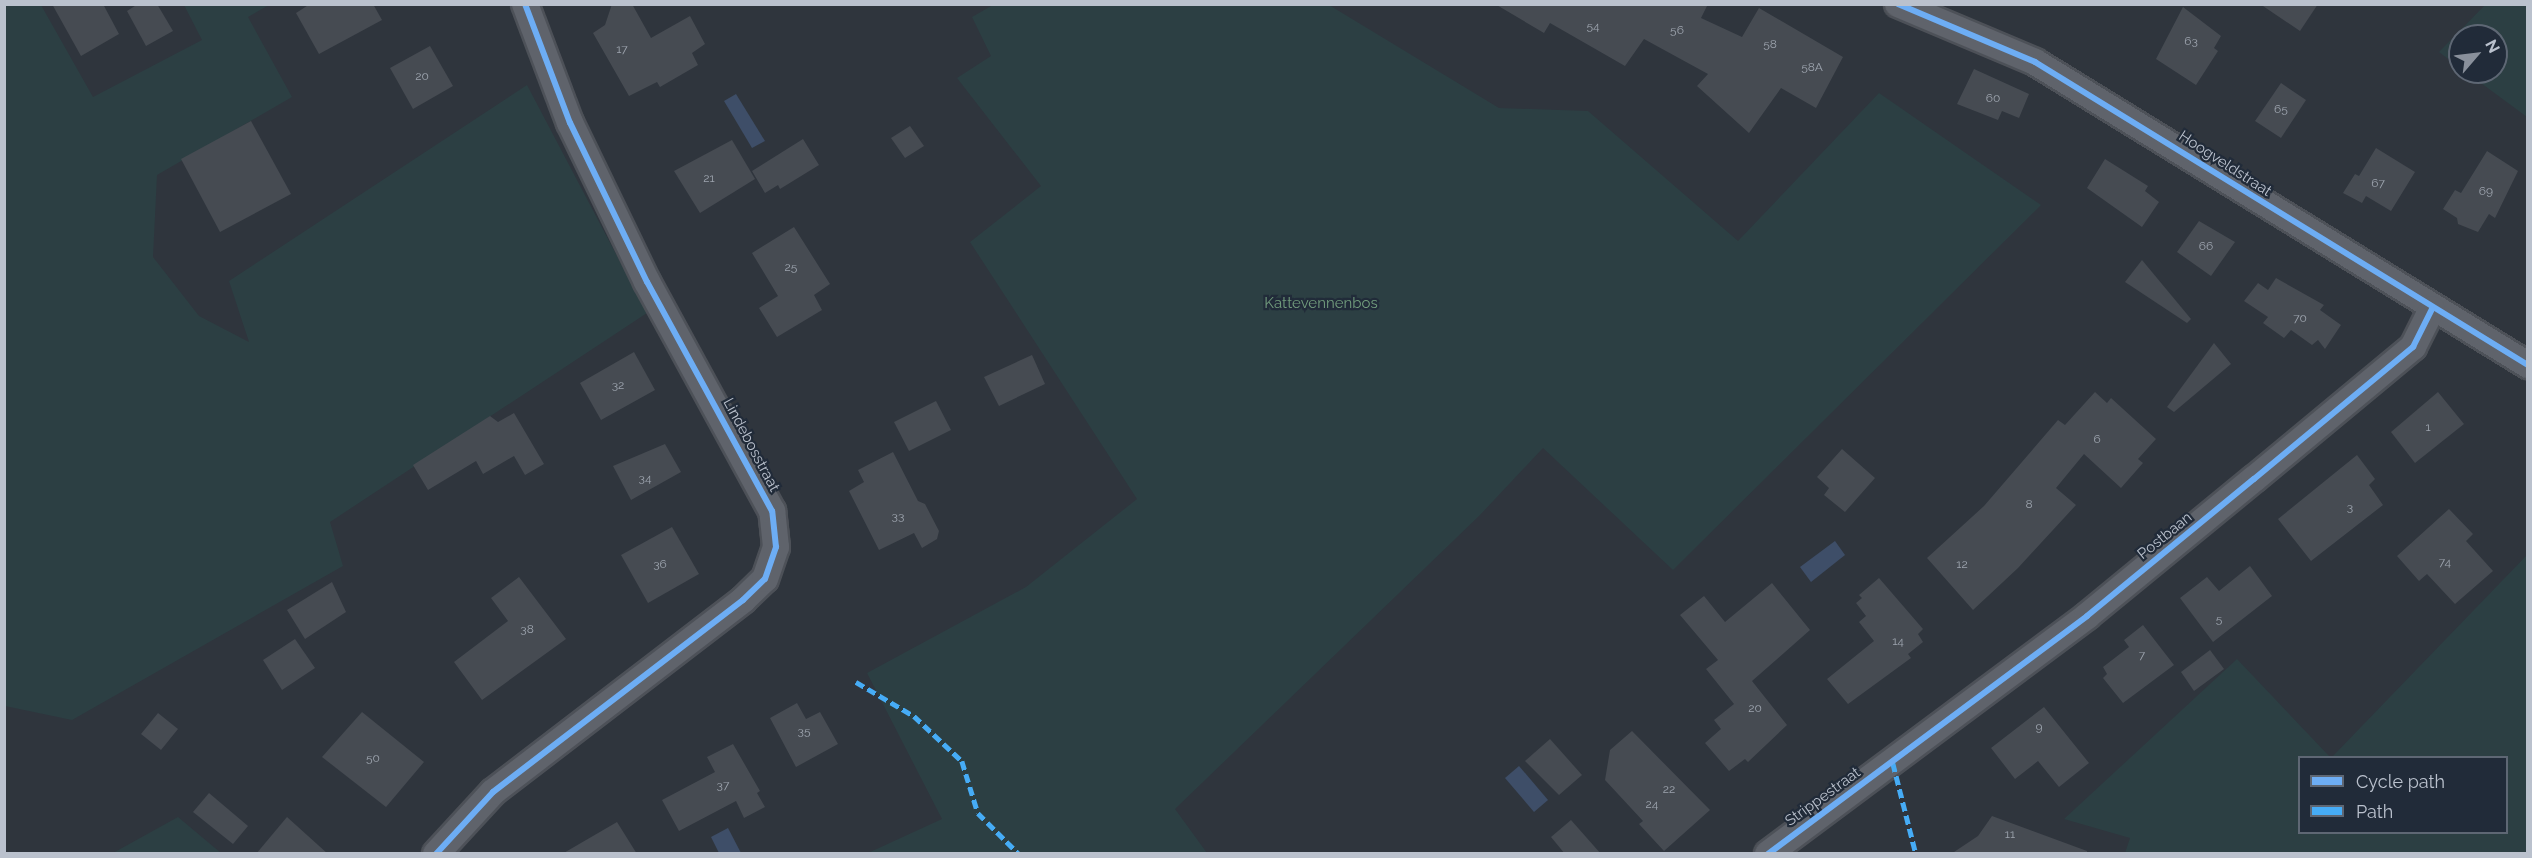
<!DOCTYPE html>
<style>
body{margin:0}
#map{position:relative;width:2532px;height:858px;overflow:hidden;background:#2f353d;font-family:Raleway,sans-serif}
div>[style]{position:absolute}
.green>*{inset:0;background:#2c3f43}
.water>*{inset:0;background:#3e4e68}
.building>*{inset:0;background:#464b52}
.roads{filter:drop-shadow(2px 0 #4d5158) drop-shadow(-2px 0 #4d5158) drop-shadow(0 2px #4d5158) drop-shadow(0 -2px #4d5158)}
.minor>*{height:26px;margin:-13px;padding:0 13px;transform-origin:13px;border-radius:13px;background:#5f636b}
.quiet>*{height:4.5px;margin-top:-2.25px;transform-origin:0;background:repeating-linear-gradient(90deg,#46acf6 0 9px,transparent 0 13.5px)}
.cycleway>*{height:6px;margin:-3px;padding:0 3px;transform-origin:3px;border-radius:3px;background:#6dadf4}
span{translate:-50% -50%;white-space:nowrap;text-align:center;line-height:1.15;-webkit-text-stroke:4.5px #212b39;paint-order:stroke}
.number-label{font-size:12px;color:#9da4ae}
.number-label span{-webkit-text-stroke-width:0}
.street-label{font-size:15px;color:#bac1cd}
.park-label{font-size:15px;color:#729d7d}
.frame{position:absolute;inset:0;border:6px solid #bac1cd;pointer-events:none}
.legend{position:absolute;left:2298px;top:756px;width:210px;height:78px;box-sizing:border-box;background:#212b39;border:2px solid #5e6774;margin:0;padding:8px 10px;list-style:none;font-size:18px;color:#bac1cd}
.legend li{display:flex;align-items:center;gap:12px;height:30px}
.legend b{width:30px;border:2px solid #5e6774}
.north{position:absolute;left:2448px;top:24px;width:60px;height:60px;box-sizing:border-box;background:#212b39;border:2px solid #5e6774;border-radius:50%;rotate:62deg;font-size:16px;font-weight:700;line-height:24px;text-align:center;color:#bac1cd}
.north::after{content:'';display:block;margin:auto;width:21px;height:27px;background:#89909b;clip-path:polygon(50% 0,100% 100%,50% 72%,0 100%)}
</style>
<div id="map">
<div class="green">
<div style="clip-path:polygon(4px 5px,41px 5px,93px 97px,202px 40px,184px 5px,269px 5px,248px 17px,292px 97px,157px 175px,153px 257px,199px 316px,249px 342px,229px 281px,527px 85px,647px 313px,330px 522px,343px 566px,72px 720px,5px 706px)"></div>
<div style="clip-path:polygon(993px 5px,1329px 5px,1499px 108px,1588px 111px,1738px 241px,1879px 93px,2041px 205px,1673px 570px,1543px 448px,1480px 515px,1175px 809px,1207px 853px,868px 853px,942px 819px,867px 673px,1026px 587px,1137px 499px,970px 242px,1041px 186px,957px 78px,991px 56px,972px 17px)"></div>
<div style="clip-path:polygon(2485px 5px,2527px 5px,2527px 117px,2466px 72px,2496px 72px,2496px 36px,2460px 36px,2460px 68px,2439px 52px)"></div>
<div style="clip-path:polygon(2527px 555px,2527px 853px,2125px 853px,2130px 838px,2064px 819px,2237px 659px,2330px 757px,2300px 758px,2300px 832px,2506px 832px,2506px 758px,2332px 757px)"></div>
<div style="clip-path:polygon(178px 817px,221px 853px,113px 853px)"></div>
</div>
<div class="water">
<div style="clip-path:polygon(736px 94px,765px 141px,752px 148px,724px 101px)"></div>
<div style="clip-path:polygon(1835px 541px,1845px 555px,1811px 582px,1800px 567px)"></div>
<div style="clip-path:polygon(1519px 766px,1548px 800px,1534px 812px,1505px 778px)"></div>
<div style="clip-path:polygon(728px 828px,741px 853px,719px 853px,711px 837px)"></div>
</div>
<div class="building">
<div style="clip-path:polygon(52px 4px,103px 4px,119px 34px,81px 56px)"></div>
<div style="clip-path:polygon(138px 4px,157px 4px,173px 31px,146px 46px,127px 11px)"></div>
<div style="clip-path:polygon(310px 4px,373px 4px,382px 20px,319px 54px,296px 13px)"></div>
<div style="clip-path:polygon(612px 4px,632px 4px,651px 38px,690px 16px,705px 44px,692px 53px,698px 65px,660px 87px,657px 82px,629px 96px,593px 33px,605px 25px)"></div>
<div style="clip-path:polygon(1495px 4px,1708px 4px,1701px 18px,1742px 37px,1759px 8px,1843px 57px,1816px 108px,1781px 88px,1749px 133px,1697px 86px,1708px 74px,1644px 39px,1625px 66px,1550px 23px,1544px 33px)"></div>
<div style="clip-path:polygon(2260px 4px,2318px 4px,2300px 31px)"></div>
<div style="clip-path:polygon(2183px 7px,2221px 36px,2214px 48px,2218px 51px,2196px 85px,2156px 59px)"></div>
<div style="clip-path:polygon(430px 46px,453px 86px,413px 109px,390px 68px)"></div>
<div style="clip-path:polygon(1974px 69px,2029px 94px,2019px 118px,2002px 111px,1998px 120px,1957px 104px)"></div>
<div style="clip-path:polygon(2281px 83px,2306px 100px,2281px 138px,2255px 121px)"></div>
<div style="clip-path:polygon(251px 121px,291px 194px,220px 232px,181px 159px)"></div>
<div style="clip-path:polygon(910px 126px,924px 146px,905px 158px,891px 138px)"></div>
<div style="clip-path:polygon(803px 139px,819px 165px,780px 189px,778px 185px,765px 193px,752px 171px)"></div>
<div style="clip-path:polygon(732px 140px,755px 179px,700px 213px,674px 171px)"></div>
<div style="clip-path:polygon(2376px 148px,2415px 172px,2391px 211px,2366px 196px,2362px 203px,2343px 193px,2355px 174px,2359px 176px)"></div>
<div style="clip-path:polygon(2487px 151px,2518px 171px,2495px 218px,2489px 214px,2478px 232px,2458px 224px,2457px 218px,2443px 209px,2455px 190px,2461px 193px)"></div>
<div style="clip-path:polygon(2105px 159px,2148px 186px,2145px 191px,2159px 202px,2142px 227px,2087px 188px)"></div>
<div style="clip-path:polygon(2199px 221px,2235px 242px,2211px 276px,2177px 252px)"></div>
<div style="clip-path:polygon(794px 227px,830px 284px,814px 295px,822px 310px,777px 337px,759px 308px,778px 296px,752px 253px)"></div>
<div style="clip-path:polygon(2142px 260px,2191px 319px,2187px 323px,2125px 282px)"></div>
<div style="clip-path:polygon(2276px 278px,2324px 305px,2320px 310px,2341px 325px,2325px 349px,2318px 340px,2312px 345px,2291px 330px,2284px 338px,2263px 323px,2268px 317px,2244px 301px,2258px 283px,2268px 290px)"></div>
<div style="clip-path:polygon(2214px 343px,2231px 364px,2174px 412px,2167px 407px)"></div>
<div style="clip-path:polygon(634px 352px,655px 390px,601px 420px,580px 383px)"></div>
<div style="clip-path:polygon(1032px 355px,1045px 384px,999px 406px,984px 377px)"></div>
<div style="clip-path:polygon(2095px 392px,2107px 403px,2111px 398px,2156px 439px,2138px 459px,2143px 463px,2121px 488px,2084px 454px,2056px 488px,2076px 505px,2018px 568px,1973px 610px,1927px 558px,1984px 506px,2058px 420px,2065px 425px)"></div>
<div style="clip-path:polygon(2438px 392px,2464px 424px,2415px 463px,2391px 432px)"></div>
<div style="clip-path:polygon(936px 401px,951px 430px,909px 451px,894px 422px)"></div>
<div style="clip-path:polygon(514px 413px,544px 464px,525px 475px,514px 456px,483px 474px,476px 461px,428px 490px,413px 465px,490px 416px,498px 422px)"></div>
<div style="clip-path:polygon(665px 444px,681px 472px,631px 500px,613px 466px)"></div>
<div style="clip-path:polygon(1842px 449px,1875px 478px,1845px 512px,1824px 495px,1829px 488px,1817px 477px)"></div>
<div style="clip-path:polygon(893px 452px,918px 501px,925px 504px,939px 531px,937px 539px,922px 548px,914px 533px,879px 550px,849px 491px,864px 482px,858px 470px)"></div>
<div style="clip-path:polygon(2357px 455px,2375px 479px,2369px 485px,2383px 505px,2311px 561px,2278px 519px)"></div>
<div style="clip-path:polygon(2449px 509px,2473px 534px,2466px 541px,2493px 571px,2455px 604px,2427px 574px,2419px 581px,2397px 556px)"></div>
<div style="clip-path:polygon(672px 527px,699px 574px,648px 603px,621px 555px)"></div>
<div style="clip-path:polygon(2250px 566px,2272px 596px,2213px 642px,2180px 598px,2207px 577px,2219px 591px)"></div>
<div style="clip-path:polygon(519px 577px,566px 639px,482px 700px,454px 662px,508px 621px,491px 598px)"></div>
<div style="clip-path:polygon(1879px 578px,1923px 629px,1918px 634px,1923px 642px,1908px 654px,1911px 658px,1848px 704px,1827px 679px,1874px 641px,1859px 622px,1866px 616px,1856px 603px,1862px 598px,1859px 595px)"></div>
<div style="clip-path:polygon(332px 582px,346px 612px,305px 639px,287px 610px)"></div>
<div style="clip-path:polygon(1772px 583px,1810px 630px,1752px 681px,1787px 725px,1748px 762px,1745px 759px,1729px 771px,1705px 743px,1721px 729px,1714px 720px,1734px 704px,1706px 669px,1718px 660px,1680px 615px,1704px 596px,1725px 622px)"></div>
<div style="clip-path:polygon(2143px 625px,2174px 665px,2123px 703px,2103px 678px,2107px 674px,2103px 667px,2129px 647px,2124px 640px)"></div>
<div style="clip-path:polygon(295px 639px,315px 668px,282px 690px,263px 660px)"></div>
<div style="clip-path:polygon(2210px 650px,2224px 669px,2194px 691px,2181px 672px)"></div>
<div style="clip-path:polygon(797px 703px,806px 719px,820px 712px,838px 744px,796px 767px,770px 718px)"></div>
<div style="clip-path:polygon(2044px 707px,2089px 763px,2059px 787px,2038px 761px,2015px 779px,1991px 748px)"></div>
<div style="clip-path:polygon(362px 712px,424px 762px,386px 807px,322px 757px)"></div>
<div style="clip-path:polygon(158px 713px,178px 729px,161px 750px,141px 734px)"></div>
<div style="clip-path:polygon(1632px 731px,1710px 810px,1664px 851px,1639px 824px,1643px 821px,1605px 780px,1610px 750px)"></div>
<div style="clip-path:polygon(1550px 739px,1582px 775px,1559px 795px,1525px 761px)"></div>
<div style="clip-path:polygon(733px 744px,760px 791px,757px 793px,765px 807px,744px 818px,736px 801px,679px 831px,662px 800px,715px 772px,707px 757px)"></div>
<div style="clip-path:polygon(209px 793px,248px 826px,233px 844px,193px 812px)"></div>
<div style="clip-path:polygon(1992px 816px,2087px 851px,2087px 854px,1951px 854px,1978px 836px)"></div>
<div style="clip-path:polygon(287px 817px,328px 854px,256px 854px)"></div>
<div style="clip-path:polygon(1571px 820px,1601px 854px,1565px 854px,1551px 837px)"></div>
<div style="clip-path:polygon(617px 822px,637px 854px,562px 854px)"></div>
</div>
<div class="roads">
<div class="minor">
<div style="left:1898px;top:4px;width:149px;rotate:22.9deg"></div>
<div style="left:2035px;top:62px;width:579px;rotate:31.58deg"></div>
<div style="left:436px;top:854px;width:84px;rotate:-47.4deg"></div>
<div style="left:493px;top:792px;width:315px;rotate:-37.5deg"></div>
<div style="left:743px;top:600px;width:30px;rotate:-44deg"></div>
<div style="left:765px;top:579px;width:34px;rotate:-71deg"></div>
<div style="left:776px;top:547px;width:36px;rotate:-96deg"></div>
<div style="left:772px;top:511px;width:261px;rotate:-118.6deg"></div>
<div style="left:647px;top:282px;width:177px;rotate:-115.8deg"></div>
<div style="left:570px;top:123px;width:127px;rotate:-110.7deg"></div>
<div style="left:1768px;top:854px;width:398px;rotate:-36.7deg"></div>
<div style="left:2087px;top:616px;width:216px;rotate:-39.4deg"></div>
<div style="left:2254px;top:479px;width:207px;rotate:-39.7deg"></div>
<div style="left:2413px;top:347px;width:42px;rotate:-63.4deg"></div>
</div>
</div>
<div class="quiet">
<div style="left:856px;top:682px;width:67px;rotate:30.4deg"></div>
<div style="left:914px;top:716px;width:66px;rotate:43.2deg"></div>
<div style="left:962px;top:761px;width:54px;rotate:72.9deg"></div>
<div style="left:978px;top:813px;width:58px;rotate:45deg"></div>
<div style="left:1893px;top:763px;width:94px;rotate:75.8deg"></div>
</div>
<div class="cycleway">
<div style="left:1898px;top:4px;width:149px;rotate:22.9deg"></div>
<div style="left:2035px;top:62px;width:579px;rotate:31.58deg"></div>
<div style="left:436px;top:854px;width:84px;rotate:-47.4deg"></div>
<div style="left:493px;top:792px;width:315px;rotate:-37.5deg"></div>
<div style="left:743px;top:600px;width:30px;rotate:-44deg"></div>
<div style="left:765px;top:579px;width:34px;rotate:-71deg"></div>
<div style="left:776px;top:547px;width:36px;rotate:-96deg"></div>
<div style="left:772px;top:511px;width:261px;rotate:-118.6deg"></div>
<div style="left:647px;top:282px;width:177px;rotate:-115.8deg"></div>
<div style="left:570px;top:123px;width:127px;rotate:-110.7deg"></div>
<div style="left:1768px;top:854px;width:398px;rotate:-36.7deg"></div>
<div style="left:2087px;top:616px;width:216px;rotate:-39.4deg"></div>
<div style="left:2254px;top:479px;width:207px;rotate:-39.7deg"></div>
<div style="left:2413px;top:347px;width:42px;rotate:-63.4deg"></div>
</div>
<div class="number-label">
<span style="left:1593px;top:27px">54</span>
<span style="left:1677px;top:31px">56</span>
<span style="left:2191px;top:42px">63</span>
<span style="left:1770px;top:45px">58</span>
<span style="left:622px;top:50px">17</span>
<span style="left:1812px;top:68px">58A</span>
<span style="left:422px;top:77px">20</span>
<span style="left:1993px;top:99px">60</span>
<span style="left:2281px;top:110px">65</span>
<span style="left:709px;top:179px">21</span>
<span style="left:2378px;top:184px">67</span>
<span style="left:2486px;top:192px">69</span>
<span style="left:2206px;top:247px">66</span>
<span style="left:791px;top:268px">25</span>
<span style="left:2300px;top:319px">70</span>
<span style="left:618px;top:386px">32</span>
<span style="left:2428px;top:428px">1</span>
<span style="left:2097px;top:440px">6</span>
<span style="left:645px;top:479px">34</span>
<span style="left:2029px;top:505px">8</span>
<span style="left:2350px;top:508px">3</span>
<span style="left:898px;top:517px">33</span>
<span style="left:2445px;top:563px">74</span>
<span style="left:660px;top:565px">36</span>
<span style="left:1962px;top:565px">12</span>
<span style="left:2219px;top:620px">5</span>
<span style="left:527px;top:630px">38</span>
<span style="left:1898px;top:642px">14</span>
<span style="left:2142px;top:656px">7</span>
<span style="left:1755px;top:709px">20</span>
<span style="left:2039px;top:728px">9</span>
<span style="left:804px;top:732px">35</span>
<span style="left:373px;top:759px">50</span>
<span style="left:723px;top:786px">37</span>
<span style="left:1669px;top:790px">22</span>
<span style="left:1652px;top:805px">24</span>
<span style="left:2010px;top:835px">11</span>
</div>
<div class="street-label">
<span style="left:2225px;top:164px;rotate:33deg">Hoogveldstraat</span>
<span style="left:751px;top:445px;rotate:62deg">Lindebosstraat</span>
<span style="left:2165px;top:536px;rotate:-39deg">Postbaan</span>
<span style="left:1823px;top:797px;rotate:-36deg">Strippestraat</span>
</div>
<div class="park-label">
<span style="left:1321px;top:304px">Kattevennenbos</span>
</div>
<div class="frame"></div>
<ul class="legend">
<li><b style="height:8px;background:#6dadf4"></b>Cycle path</li>
<li><b style="height:8px;background:#46acf6"></b>Path</li>
</ul>
<div class="north">N</div>
</div>
